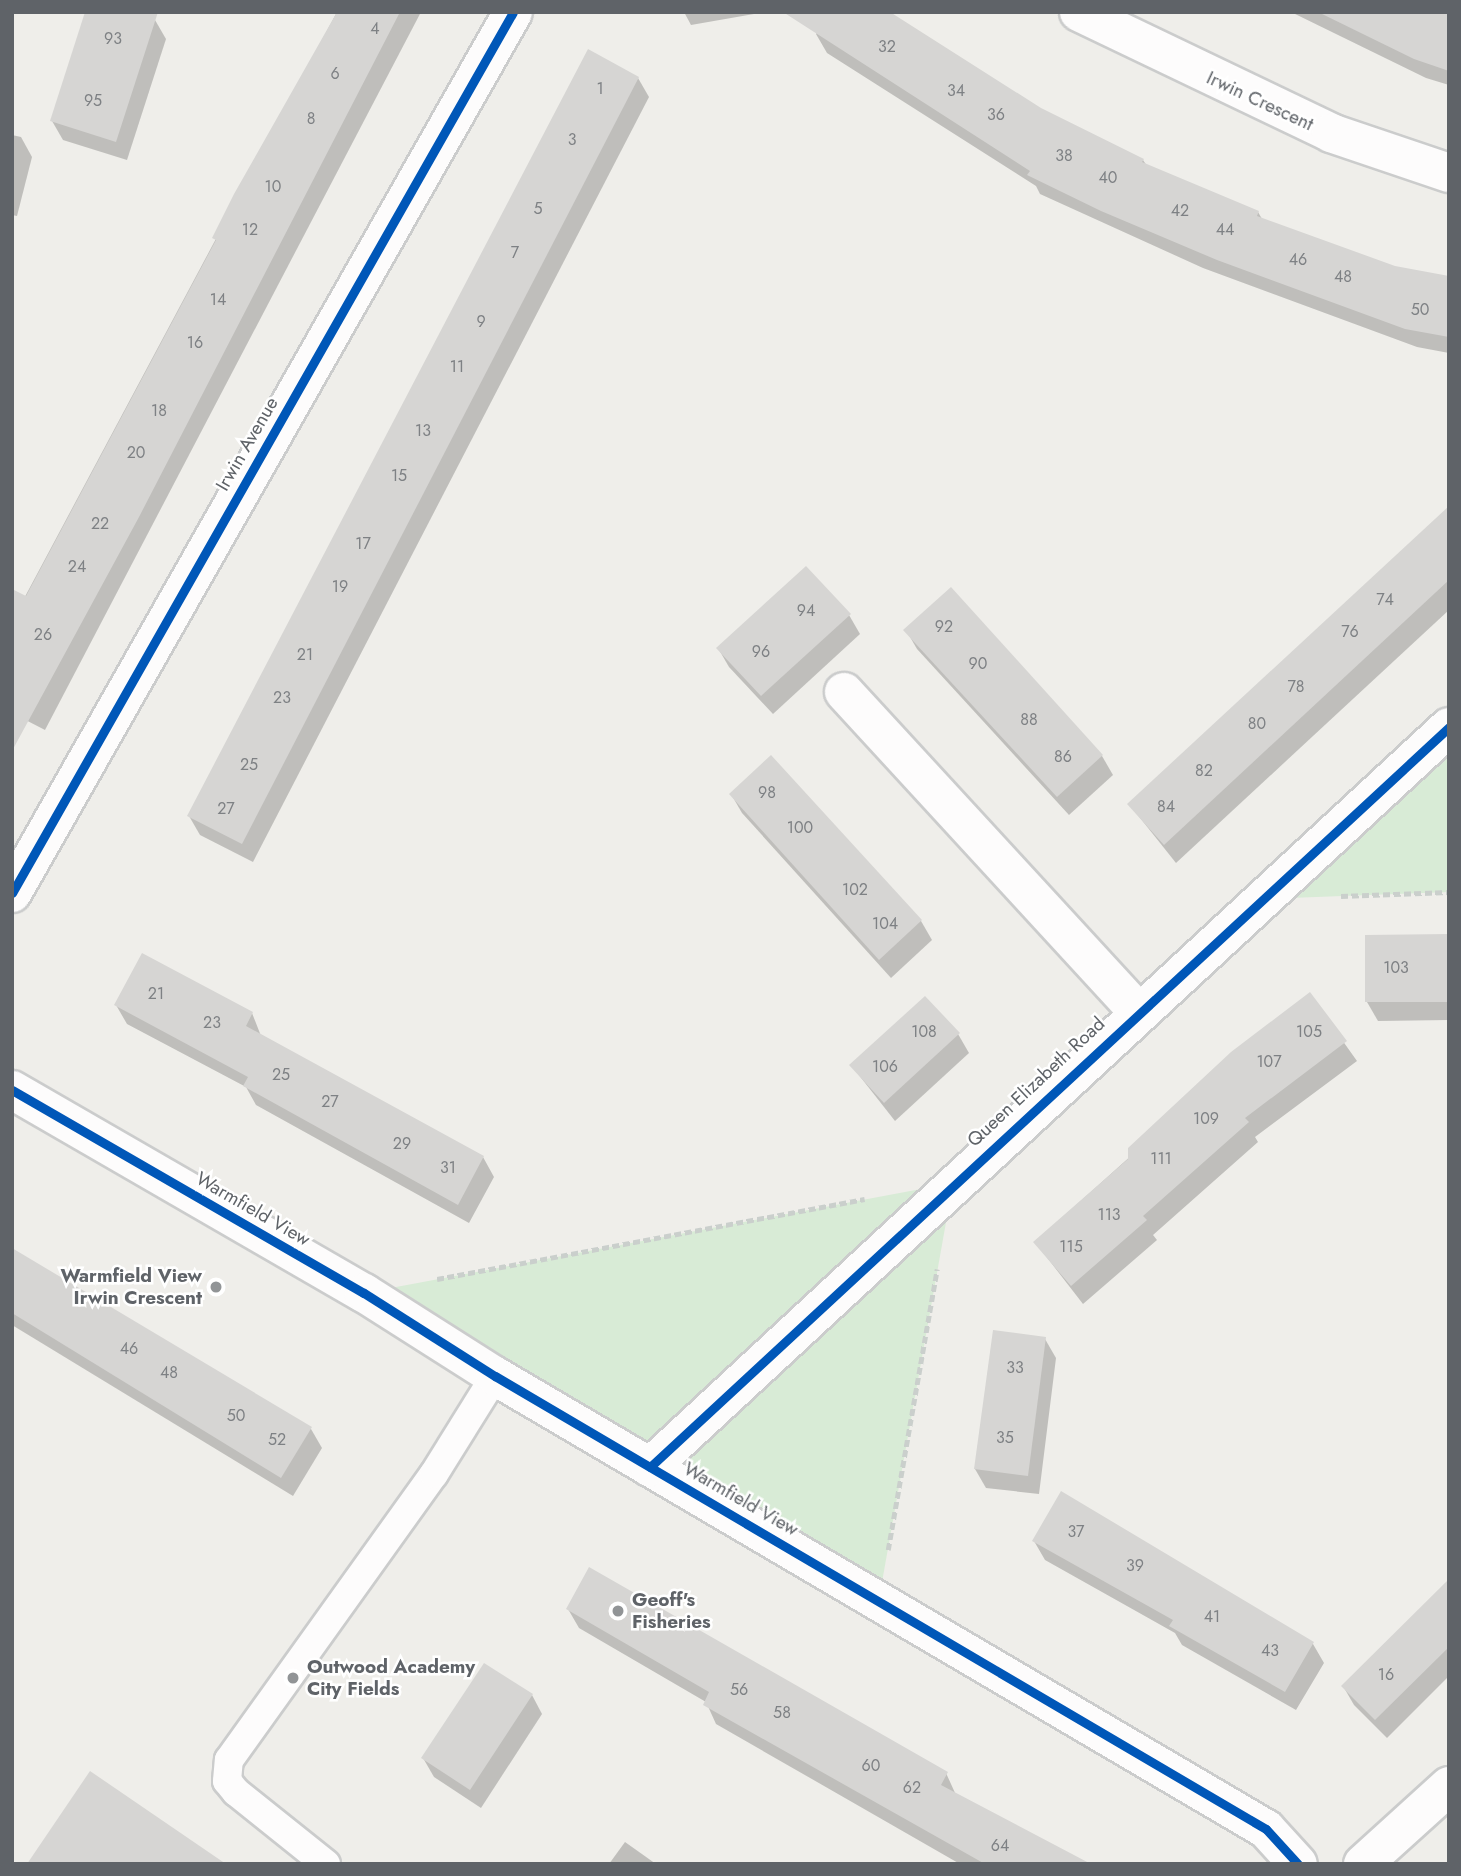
<!DOCTYPE html>
<style>
body{margin:0}
#map{position:relative;width:1461px;height:1876px;overflow:hidden;background:#efeeea;font-family:Jost,sans-serif}
div>[style]{position:absolute}
.green>*{inset:0;background:#d8ebd6}
.shadow>*{inset:0;background:#0003}
.building>*{inset:0;background:#d6d5d3}
.path>*{height:4.5px;margin-top:-2.25px;transform-origin:0;background:repeating-linear-gradient(90deg,#cacfcc 0 7px,transparent 0 10.5px)}
.roads{filter:drop-shadow(2px 0 #cbcccc) drop-shadow(-2px 0 #cbcccc) drop-shadow(0 2px #cbcccc) drop-shadow(0 -2px #cbcccc)}
.service>*{height:28px;margin:-14px;padding:0 14px;transform-origin:14px;border-radius:14px;background:#fdfcfc}
.minor>*{height:38px;margin:-19px;padding:0 19px;transform-origin:19px;border-radius:19px;background:#fdfcfc}
.cycleway>*{height:9px;margin:-4.5px;padding:0 4.5px;transform-origin:4.5px;border-radius:4.5px;background:#0057b8}
.dots>*{width:19px;height:19px;translate:-50% -50%;box-sizing:border-box;border:4px solid #fff;border-radius:50%}
span{translate:-50% -50%;white-space:nowrap;text-align:center;line-height:1.15;-webkit-text-stroke:5px #fff;paint-order:stroke}
.number-label{font-size:16px;color:#7e8184}
.number-label span{-webkit-text-stroke-width:0}
.street-label{font-size:19px;color:#5f6368}
.poi-label{font-size:19px;color:#5f6368;font-weight:700}
.right{translate:-100% -50%;text-align:right}
.left{translate:0 -50%;text-align:left}
.frame{position:absolute;inset:0;border:14px solid #5f6368;pointer-events:none}
</style>
<div id="map">
<div class="green">
<div style="clip-path:polygon(1449px 727px,1449px 892px,1263px 899px)"></div>
<div style="clip-path:polygon(953px 1183px,879px 1599px,364px 1293px)"></div>
</div>
<div class="shadow">
<div style="clip-path:polygon(337px 12px,421px 12px,45px 730px,12px 713px,12px 621px)"></div>
<div style="clip-path:polygon(684px 12px,766px 12px,691px 25px)"></div>
<div style="clip-path:polygon(830px 12px,1041px 110px,1143px 160px,1147px 166px,1258px 212px,1262px 219px,1395px 268px,1449px 278px,1449px 353px,1417px 347px,1203px 268px,1040px 194px,1036px 186px,827px 53px,816px 34px)"></div>
<div style="clip-path:polygon(1291px 12px,1449px 12px,1449px 85px,1426px 78px)"></div>
<div style="clip-path:polygon(155px 20px,166px 39px,127px 160px,63px 140px,52px 121px)"></div>
<div style="clip-path:polygon(638px 78px,649px 97px,253px 862px,200px 835px,189px 816px)"></div>
<div style="clip-path:polygon(12px 135px,21px 137px,32px 157px,17px 216px,12px 215px)"></div>
<div style="clip-path:polygon(1449px 508px,1449px 610px,1176px 863px,1129px 804px)"></div>
<div style="clip-path:polygon(951px 589px,1102px 756px,1113px 775px,1069px 815px,917px 649px,906px 630px)"></div>
<div style="clip-path:polygon(849px 615px,860px 634px,773px 714px,729px 667px,718px 648px)"></div>
<div style="clip-path:polygon(771px 758px,921px 921px,932px 940px,891px 978px,742px 813px,731px 794px)"></div>
<div style="clip-path:polygon(1449px 936px,1449px 1020px,1378px 1021px,1367px 1002px)"></div>
<div style="clip-path:polygon(1310px 995px,1357px 1061px,1255px 1137px,1258px 1142px,1153px 1235px,1157px 1240px,1083px 1304px,1035px 1242px)"></div>
<div style="clip-path:polygon(116px 1005px,252px 1013px,261px 1036px,483px 1157px,494px 1177px,469px 1223px,256px 1105px,246px 1087px,127px 1024px)"></div>
<div style="clip-path:polygon(958px 1034px,969px 1053px,895px 1121px,851px 1065px)"></div>
<div style="clip-path:polygon(12px 1250px,311px 1429px,322px 1448px,293px 1496px,12px 1325px)"></div>
<div style="clip-path:polygon(1045px 1339px,1056px 1358px,1039px 1494px,986px 1488px,975px 1469px)"></div>
<div style="clip-path:polygon(1034px 1541px,1313px 1644px,1324px 1663px,1296px 1710px,1182px 1645px,1175px 1633px,1045px 1560px)"></div>
<div style="clip-path:polygon(1449px 1582px,1449px 1676px,1387px 1738px,1354px 1705px,1343px 1686px)"></div>
<div style="clip-path:polygon(568px 1609px,946px 1773px,956px 1795px,1079px 1864px,960px 1864px,716px 1724px,706px 1702px,579px 1628px)"></div>
<div style="clip-path:polygon(532px 1695px,542px 1714px,481px 1808px,434px 1777px,423px 1758px)"></div>
<div style="clip-path:polygon(625px 1842px,656px 1864px,609px 1864px)"></div>
</div>
<div class="building">
<div style="clip-path:polygon(85px 12px,158px 12px,116px 142px,50px 121px)"></div>
<div style="clip-path:polygon(337px 12px,400px 12px,139px 517px,12px 751px,12px 589px,26px 596px,216px 240px,212px 238px,234px 194px)"></div>
<div style="clip-path:polygon(783px 12px,890px 12px,1041px 108px,1144px 159px,1142px 162px,1259px 211px,1257px 216px,1395px 266px,1449px 276px,1449px 337px,1405px 329px,1217px 260px,1101px 211px,1027px 175px,1030px 171px)"></div>
<div style="clip-path:polygon(1318px 12px,1449px 12px,1449px 71px,1414px 59px)"></div>
<div style="clip-path:polygon(588px 49px,639px 77px,242px 844px,187px 816px)"></div>
<div style="clip-path:polygon(1449px 506px,1449px 580px,1164px 845px,1127px 804px)"></div>
<div style="clip-path:polygon(806px 566px,851px 614px,761px 696px,716px 648px)"></div>
<div style="clip-path:polygon(951px 587px,1103px 755px,1057px 797px,903px 630px)"></div>
<div style="clip-path:polygon(771px 755px,922px 920px,879px 960px,729px 794px)"></div>
<div style="clip-path:polygon(1449px 934px,1449px 1002px,1365px 1002px,1365px 935px)"></div>
<div style="clip-path:polygon(142px 953px,253px 1012px,246px 1026px,484px 1156px,458px 1205px,243px 1086px,248px 1077px,114px 1005px)"></div>
<div style="clip-path:polygon(1310px 992px,1347px 1041px,1245px 1118px,1249px 1122px,1143px 1216px,1147px 1220px,1071px 1286px,1033px 1242px,1128px 1159px,1128px 1148px,1231px 1052px)"></div>
<div style="clip-path:polygon(925px 996px,960px 1033px,884px 1103px,849px 1065px)"></div>
<div style="clip-path:polygon(12px 1248px,312px 1427px,281px 1478px,12px 1313px)"></div>
<div style="clip-path:polygon(993px 1330px,1046px 1337px,1028px 1476px,974px 1469px)"></div>
<div style="clip-path:polygon(1061px 1491px,1314px 1642px,1285px 1692px,1169px 1626px,1173px 1620px,1032px 1541px)"></div>
<div style="clip-path:polygon(589px 1567px,948px 1772px,941px 1785px,1091px 1864px,985px 1864px,703px 1705px,709px 1692px,566px 1609px)"></div>
<div style="clip-path:polygon(1449px 1579px,1449px 1647px,1375px 1720px,1341px 1686px)"></div>
<div style="clip-path:polygon(484px 1663px,533px 1694px,470px 1790px,421px 1758px)"></div>
<div style="clip-path:polygon(90px 1771px,226px 1864px,27px 1864px)"></div>
</div>
<div class="path">
<div style="left:1341px;top:896px;width:108px;rotate:-2.1deg"></div>
<div style="left:437px;top:1279px;width:435px;rotate:-10.6deg"></div>
<div style="left:888px;top:1550px;width:285px;rotate:-80.1deg"></div>
</div>
<div class="roads">
<div class="service">
<div style="left:326px;top:1864px;width:115px;rotate:-141.3deg"></div>
<div style="left:236px;top:1792px;width:14px;rotate:-129deg"></div>
<div style="left:227px;top:1781px;width:21px;rotate:-85deg"></div>
<div style="left:229px;top:1760px;width:352px;rotate:-54.4deg"></div>
<div style="left:434px;top:1474px;width:115px;rotate:-58.1deg"></div>
</div>
<div class="minor">
<div style="left:1079px;top:12px;width:280px;rotate:25.6deg"></div>
<div style="left:1331px;top:133px;width:125px;rotate:18.7deg"></div>
<div style="left:844px;top:692px;width:435px;rotate:47.4deg"></div>
<div style="left:12px;top:893px;width:1013px;rotate:-60.37deg"></div>
<div style="left:12px;top:1090px;width:406px;rotate:30deg"></div>
<div style="left:364px;top:1293px;width:155px;rotate:32.4deg"></div>
<div style="left:495px;top:1376px;width:894px;rotate:30.44deg"></div>
<div style="left:1266px;top:1829px;width:47px;rotate:47.6deg"></div>
<div style="left:650px;top:1467px;width:1089px;rotate:-42.8deg"></div>
<div style="left:1363px;top:1864px;width:116px;rotate:-42.2deg"></div>
</div>
</div>
<div class="cycleway">
<div style="left:12px;top:893px;width:1013px;rotate:-60.37deg"></div>
<div style="left:12px;top:1090px;width:406px;rotate:30deg"></div>
<div style="left:364px;top:1293px;width:155px;rotate:32.4deg"></div>
<div style="left:495px;top:1376px;width:894px;rotate:30.44deg"></div>
<div style="left:1266px;top:1829px;width:47px;rotate:47.6deg"></div>
<div style="left:650px;top:1467px;width:1089px;rotate:-42.8deg"></div>
</div>
<div class="dots">
<div style="left:216px;top:1287px;background:#919496"></div>
<div style="left:618px;top:1611px;background:#919496"></div>
<div style="left:293px;top:1678px;background:#919496"></div>
</div>
<div class="number-label">
<span style="left:375px;top:29px">4</span>
<span style="left:113px;top:39px">93</span>
<span style="left:887px;top:47px">32</span>
<span style="left:335px;top:74px">6</span>
<span style="left:600px;top:89px">1</span>
<span style="left:956px;top:91px">34</span>
<span style="left:93px;top:101px">95</span>
<span style="left:996px;top:115px">36</span>
<span style="left:311px;top:119px">8</span>
<span style="left:572px;top:140px">3</span>
<span style="left:1064px;top:156px">38</span>
<span style="left:1108px;top:178px">40</span>
<span style="left:273px;top:187px">10</span>
<span style="left:538px;top:209px">5</span>
<span style="left:1180px;top:211px">42</span>
<span style="left:250px;top:230px">12</span>
<span style="left:1225px;top:230px">44</span>
<span style="left:515px;top:253px">7</span>
<span style="left:1298px;top:260px">46</span>
<span style="left:1343px;top:277px">48</span>
<span style="left:218px;top:300px">14</span>
<span style="left:1420px;top:310px">50</span>
<span style="left:481px;top:322px">9</span>
<span style="left:195px;top:343px">16</span>
<span style="left:457px;top:367px">11</span>
<span style="left:159px;top:411px">18</span>
<span style="left:423px;top:431px">13</span>
<span style="left:136px;top:453px">20</span>
<span style="left:399px;top:476px">15</span>
<span style="left:100px;top:524px">22</span>
<span style="left:363px;top:544px">17</span>
<span style="left:77px;top:567px">24</span>
<span style="left:340px;top:587px">19</span>
<span style="left:1385px;top:600px">74</span>
<span style="left:806px;top:611px">94</span>
<span style="left:944px;top:627px">92</span>
<span style="left:1350px;top:632px">76</span>
<span style="left:43px;top:635px">26</span>
<span style="left:761px;top:652px">96</span>
<span style="left:305px;top:655px">21</span>
<span style="left:978px;top:664px">90</span>
<span style="left:1296px;top:687px">78</span>
<span style="left:282px;top:698px">23</span>
<span style="left:1029px;top:720px">88</span>
<span style="left:1257px;top:724px">80</span>
<span style="left:1063px;top:757px">86</span>
<span style="left:249px;top:765px">25</span>
<span style="left:1204px;top:771px">82</span>
<span style="left:767px;top:793px">98</span>
<span style="left:1166px;top:807px">84</span>
<span style="left:226px;top:809px">27</span>
<span style="left:800px;top:828px">100</span>
<span style="left:855px;top:890px">102</span>
<span style="left:885px;top:924px">104</span>
<span style="left:1396px;top:968px">103</span>
<span style="left:156px;top:994px">21</span>
<span style="left:212px;top:1023px">23</span>
<span style="left:924px;top:1032px">108</span>
<span style="left:1309px;top:1032px">105</span>
<span style="left:1269px;top:1062px">107</span>
<span style="left:885px;top:1067px">106</span>
<span style="left:281px;top:1075px">25</span>
<span style="left:330px;top:1102px">27</span>
<span style="left:1206px;top:1119px">109</span>
<span style="left:402px;top:1144px">29</span>
<span style="left:1161px;top:1159px">111</span>
<span style="left:448px;top:1168px">31</span>
<span style="left:1109px;top:1215px">113</span>
<span style="left:1071px;top:1247px">115</span>
<span style="left:129px;top:1349px">46</span>
<span style="left:1015px;top:1368px">33</span>
<span style="left:169px;top:1373px">48</span>
<span style="left:236px;top:1416px">50</span>
<span style="left:1005px;top:1438px">35</span>
<span style="left:277px;top:1440px">52</span>
<span style="left:1076px;top:1532px">37</span>
<span style="left:1135px;top:1566px">39</span>
<span style="left:1212px;top:1617px">41</span>
<span style="left:1270px;top:1651px">43</span>
<span style="left:1386px;top:1675px">16</span>
<span style="left:739px;top:1690px">56</span>
<span style="left:782px;top:1713px">58</span>
<span style="left:871px;top:1766px">60</span>
<span style="left:912px;top:1788px">62</span>
<span style="left:1000px;top:1846px">64</span>
</div>
<div class="street-label">
<span style="left:1260px;top:101px;rotate:25deg">Irwin Crescent</span>
<span style="left:247px;top:444px;rotate:-60deg">Irwin Avenue</span>
<span style="left:1036px;top:1082px;rotate:-43deg">Queen Elizabeth Road</span>
<span style="left:253px;top:1209px;rotate:30deg">Warmfield View</span>
<span style="left:741px;top:1499px;rotate:30deg">Warmfield View</span>
</div>
<div class="poi-label">
<span class="right" style="left:202px;top:1287px">Warmfield View<br>Irwin Crescent</span>
<span class="left" style="left:632px;top:1611px">Geoff's<br>Fisheries</span>
<span class="left" style="left:307px;top:1678px">Outwood Academy<br>City Fields</span>
</div>
<div class="frame"></div>
</div>
